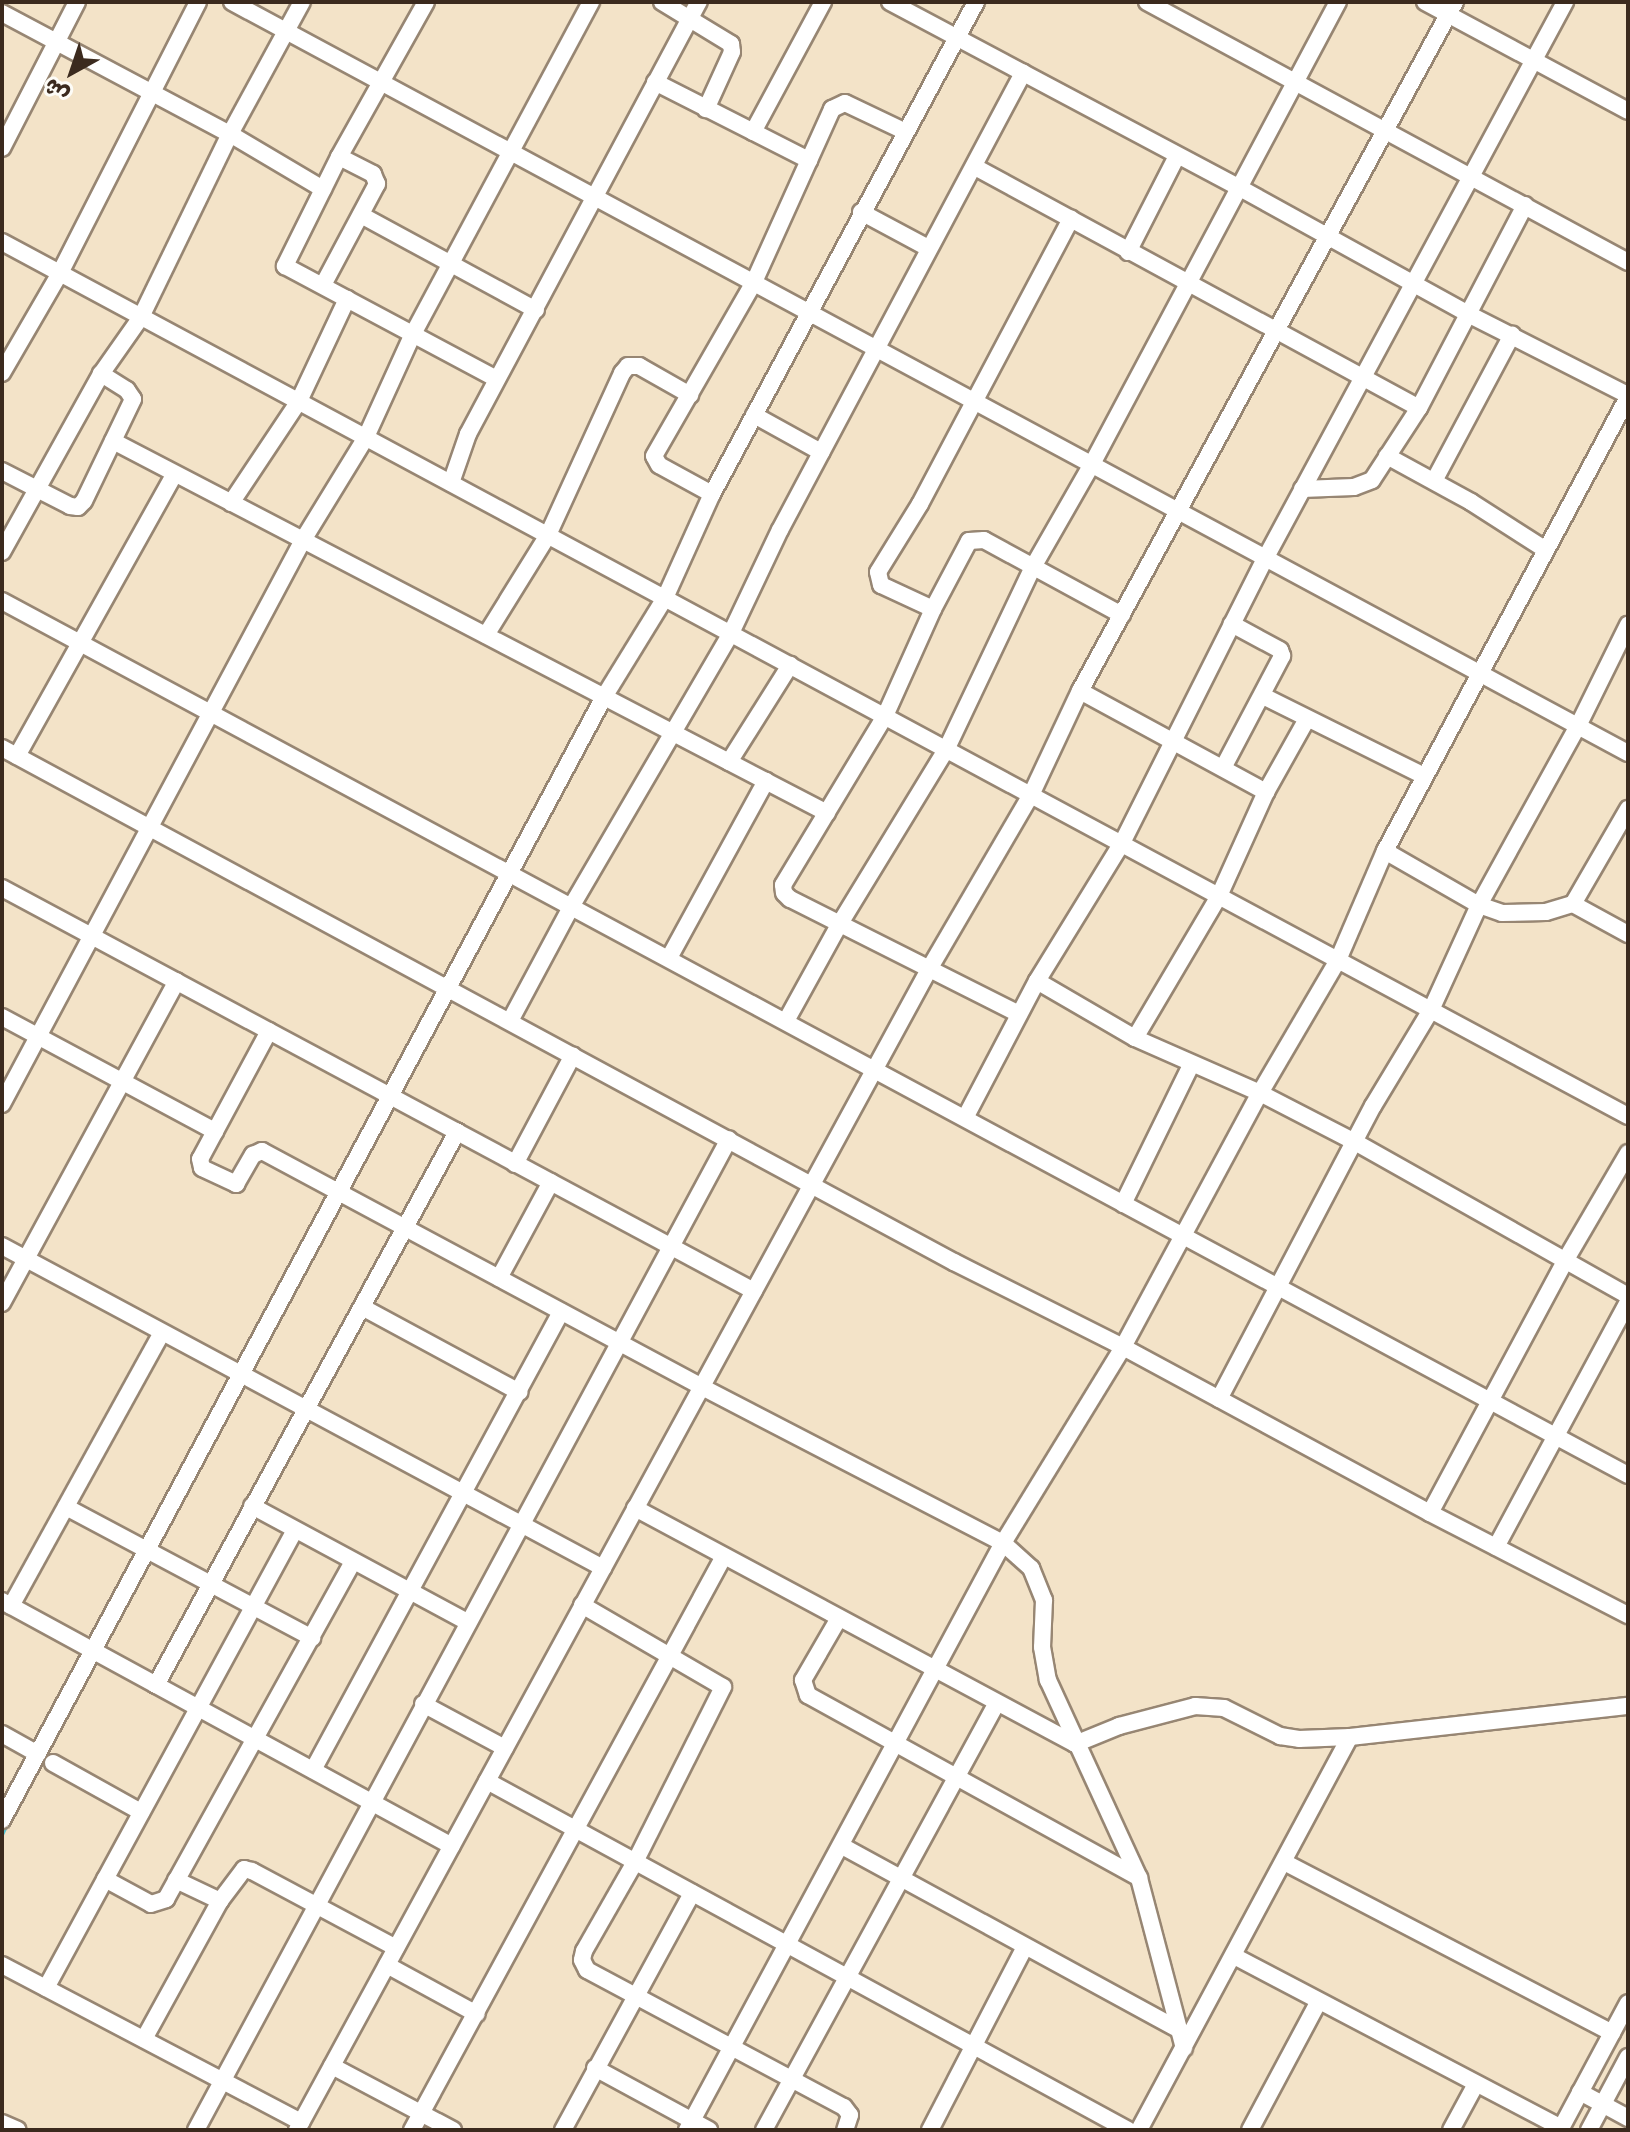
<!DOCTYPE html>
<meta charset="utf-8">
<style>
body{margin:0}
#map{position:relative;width:1630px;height:2132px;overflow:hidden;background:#f3e3c8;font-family:Itim,"Playpen Sans Arabic",sans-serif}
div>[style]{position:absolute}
.stream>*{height:4px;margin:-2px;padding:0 2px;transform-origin:2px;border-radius:2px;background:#5ac5d4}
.roads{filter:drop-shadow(2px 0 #978673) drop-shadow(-2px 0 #978673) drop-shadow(0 2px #978673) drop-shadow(0 -2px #978673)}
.minor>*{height:16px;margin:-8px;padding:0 8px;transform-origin:8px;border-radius:8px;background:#fff}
span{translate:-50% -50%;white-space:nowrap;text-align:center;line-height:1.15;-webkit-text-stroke:6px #fdfcf7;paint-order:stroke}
.frame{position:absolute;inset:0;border:4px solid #3b2a1e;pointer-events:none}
.north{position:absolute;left:32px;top:32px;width:80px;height:80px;-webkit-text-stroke:6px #fdfcf7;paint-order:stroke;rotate:220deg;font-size:22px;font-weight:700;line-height:32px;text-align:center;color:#3b2a1e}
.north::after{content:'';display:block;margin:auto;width:28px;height:36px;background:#3b2a1e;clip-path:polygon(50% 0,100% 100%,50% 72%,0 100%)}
</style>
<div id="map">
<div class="stream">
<div style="left:2px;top:1835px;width:14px;rotate:-65deg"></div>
</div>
<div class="roads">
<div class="minor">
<div style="left:232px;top:2px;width:1585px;rotate:28.28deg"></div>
<div style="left:426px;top:2px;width:178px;rotate:119.3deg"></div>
<div style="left:339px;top:157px;width:122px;rotate:116.4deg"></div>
<div style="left:285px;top:266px;width:240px;rotate:28.1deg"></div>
<div style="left:662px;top:2px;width:81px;rotate:31.3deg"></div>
<div style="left:731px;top:44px;width:8px;rotate:83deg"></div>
<div style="left:732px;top:52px;width:63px;rotate:114.5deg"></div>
<div style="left:890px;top:2px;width:396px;rotate:28deg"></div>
<div style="left:1240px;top:188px;width:263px;rotate:28.9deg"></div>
<div style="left:1470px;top:315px;width:177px;rotate:26.9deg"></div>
<div style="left:1147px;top:2px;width:547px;rotate:28.39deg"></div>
<div style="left:1425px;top:2px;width:230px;rotate:28.2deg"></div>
<div style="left:2px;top:13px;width:258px;rotate:28deg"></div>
<div style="left:230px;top:134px;width:108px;rotate:30.6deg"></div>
<div style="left:655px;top:82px;width:173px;rotate:26.9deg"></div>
<div style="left:753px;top:132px;width:148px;rotate:-61.7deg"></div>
<div style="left:2px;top:148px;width:164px;rotate:-62.8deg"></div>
<div style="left:975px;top:167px;width:505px;rotate:28.49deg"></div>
<div style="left:861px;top:212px;width:76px;rotate:28.2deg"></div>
<div style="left:361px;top:215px;width:199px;rotate:28.5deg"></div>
<div style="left:2px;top:242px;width:1846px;rotate:28.26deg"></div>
<div style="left:1128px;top:252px;width:108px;rotate:-63deg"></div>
<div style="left:323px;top:285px;width:115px;rotate:-61.9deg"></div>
<div style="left:377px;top:184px;width:11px;rotate:-112deg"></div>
<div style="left:373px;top:174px;width:38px;rotate:-153deg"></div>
<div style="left:2px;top:373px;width:116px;rotate:-59.9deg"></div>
<div style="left:60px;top:273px;width:304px;rotate:-63deg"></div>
<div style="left:754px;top:415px;width:77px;rotate:28.9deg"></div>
<div style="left:113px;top:441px;width:805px;rotate:27.52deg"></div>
<div style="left:1387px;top:456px;width:96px;rotate:28.7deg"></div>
<div style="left:1471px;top:502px;width:89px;rotate:32.6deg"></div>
<div style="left:2px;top:471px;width:76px;rotate:27.2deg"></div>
<div style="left:70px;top:506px;width:8px;rotate:7deg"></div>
<div style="left:78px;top:507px;width:8px;rotate:-45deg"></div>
<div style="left:84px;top:501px;width:113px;rotate:-64.3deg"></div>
<div style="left:133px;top:399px;width:11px;rotate:-124deg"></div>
<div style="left:127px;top:390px;width:31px;rotate:-148deg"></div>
<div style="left:1434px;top:481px;width:166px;rotate:-61.9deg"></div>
<div style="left:451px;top:483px;width:52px;rotate:-70.9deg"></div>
<div style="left:468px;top:434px;width:490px;rotate:-61.9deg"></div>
<div style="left:1302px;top:489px;width:52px;rotate:-2.2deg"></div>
<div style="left:1354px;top:487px;width:19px;rotate:-21deg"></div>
<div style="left:1372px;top:480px;width:86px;rotate:-56.9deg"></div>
<div style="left:1419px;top:408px;width:229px;rotate:-62.4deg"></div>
<div style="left:712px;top:494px;width:60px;rotate:-151.3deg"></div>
<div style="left:659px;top:465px;width:10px;rotate:-119deg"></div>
<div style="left:654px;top:456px;width:201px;rotate:-60.1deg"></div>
<div style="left:754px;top:282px;width:190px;rotate:-65.7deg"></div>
<div style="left:832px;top:109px;width:14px;rotate:-25deg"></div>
<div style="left:845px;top:103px;width:65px;rotate:25.4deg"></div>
<div style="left:231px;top:503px;width:123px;rotate:-56.3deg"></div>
<div style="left:299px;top:401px;width:113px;rotate:-64.8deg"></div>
<div style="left:2px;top:552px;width:204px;rotate:-60.9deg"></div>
<div style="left:101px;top:374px;width:70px;rotate:-54.9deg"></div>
<div style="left:141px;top:317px;width:203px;rotate:-64.1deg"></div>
<div style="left:230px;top:134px;width:150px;rotate:-61.4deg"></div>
<div style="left:2px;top:601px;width:1846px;rotate:28.26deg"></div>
<div style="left:933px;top:609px;width:57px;rotate:-155.2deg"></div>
<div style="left:881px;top:585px;width:13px;rotate:-103deg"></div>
<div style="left:878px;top:572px;width:80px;rotate:-58.3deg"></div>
<div style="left:920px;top:504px;width:323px;rotate:-62.1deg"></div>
<div style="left:486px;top:635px;width:118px;rotate:-58.2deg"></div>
<div style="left:548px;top:535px;width:178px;rotate:-65.4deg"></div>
<div style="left:622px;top:373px;width:9px;rotate:-49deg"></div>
<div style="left:628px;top:366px;width:11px"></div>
<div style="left:639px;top:366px;width:59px;rotate:29.6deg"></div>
<div style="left:1080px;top:691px;width:212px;rotate:28.5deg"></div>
<div style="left:1263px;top:696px;width:180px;rotate:26.4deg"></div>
<div style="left:2px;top:748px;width:1082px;rotate:28.37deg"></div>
<div style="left:954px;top:1262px;width:189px;rotate:26.7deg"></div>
<div style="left:1123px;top:1347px;width:349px;rotate:28.4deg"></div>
<div style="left:1430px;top:1513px;width:223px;rotate:27.3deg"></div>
<div style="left:17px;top:756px;width:322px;rotate:-60.8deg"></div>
<div style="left:729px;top:762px;width:115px;rotate:-57.8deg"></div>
<div style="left:1223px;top:768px;width:127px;rotate:-62.2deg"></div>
<div style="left:1282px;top:656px;width:6px;rotate:-108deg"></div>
<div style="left:1280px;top:650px;width:55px;rotate:-151.6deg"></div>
<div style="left:1385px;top:851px;width:108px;rotate:29.9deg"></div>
<div style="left:1479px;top:905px;width:24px;rotate:19deg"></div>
<div style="left:1502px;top:913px;width:44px;rotate:-1.3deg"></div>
<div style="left:1546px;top:912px;width:28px;rotate:-17deg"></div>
<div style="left:1573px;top:904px;width:110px;rotate:-59.9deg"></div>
<div style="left:2px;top:888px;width:853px;rotate:28.19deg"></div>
<div style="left:1573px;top:904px;width:63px;rotate:28.6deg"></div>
<div style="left:669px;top:958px;width:202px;rotate:-61.3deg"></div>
<div style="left:1037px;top:981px;width:113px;rotate:30.2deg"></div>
<div style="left:1135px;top:1038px;width:137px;rotate:23.7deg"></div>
<div style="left:1260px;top:1093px;width:107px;rotate:27.3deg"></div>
<div style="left:1355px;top:1142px;width:313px;rotate:29.4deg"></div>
<div style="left:1019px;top:1014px;width:256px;rotate:-153.3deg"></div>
<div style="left:790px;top:899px;width:8px;rotate:-135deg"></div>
<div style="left:784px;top:893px;width:8px;rotate:-97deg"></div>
<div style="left:783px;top:885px;width:197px;rotate:-58.9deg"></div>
<div style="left:885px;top:716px;width:117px;rotate:-65.8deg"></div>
<div style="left:933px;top:609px;width:77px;rotate:-62.1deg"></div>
<div style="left:969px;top:541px;width:15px;rotate:-4deg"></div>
<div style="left:984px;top:540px;width:157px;rotate:28.5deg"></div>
<div style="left:2px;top:1017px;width:242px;rotate:28.2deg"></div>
<div style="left:510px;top:1021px;width:129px;rotate:-61.8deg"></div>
<div style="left:571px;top:907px;width:317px;rotate:-59.7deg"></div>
<div style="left:731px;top:633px;width:114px;rotate:-64.6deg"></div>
<div style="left:780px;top:530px;width:518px;rotate:-62deg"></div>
<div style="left:786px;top:1021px;width:110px;rotate:-61.1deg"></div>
<div style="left:839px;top:925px;width:205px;rotate:-58.6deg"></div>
<div style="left:946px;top:750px;width:203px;rotate:-64.6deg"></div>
<div style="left:1033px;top:567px;width:119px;rotate:-60.2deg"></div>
<div style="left:1092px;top:464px;width:523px;rotate:-61.97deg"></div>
<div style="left:269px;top:1031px;width:145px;rotate:118.3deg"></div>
<div style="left:200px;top:1159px;width:9px;rotate:77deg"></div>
<div style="left:202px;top:1168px;width:38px;rotate:25deg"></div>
<div style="left:236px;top:1184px;width:34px;rotate:-60deg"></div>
<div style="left:253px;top:1155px;width:10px;rotate:-24deg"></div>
<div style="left:262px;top:1151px;width:499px;rotate:28.2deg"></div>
<div style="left:702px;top:1387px;width:339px;rotate:27.4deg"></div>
<div style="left:1003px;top:1543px;width:38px;rotate:42deg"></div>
<div style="left:1031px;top:1568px;width:35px;rotate:68deg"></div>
<div style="left:1044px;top:1600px;width:47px;rotate:92.4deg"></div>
<div style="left:1042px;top:1647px;width:34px;rotate:80deg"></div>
<div style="left:1048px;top:1680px;width:218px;rotate:65.3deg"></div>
<div style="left:1139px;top:1878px;width:176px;rotate:75.2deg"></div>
<div style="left:1135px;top:1038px;width:165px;rotate:-59.4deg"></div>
<div style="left:1219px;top:896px;width:114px;rotate:-65.7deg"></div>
<div style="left:1266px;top:792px;width:84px;rotate:-60.7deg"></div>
<div style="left:2px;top:1104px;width:639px;rotate:-61.91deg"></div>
<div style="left:303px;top:540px;width:121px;rotate:-58.5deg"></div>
<div style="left:366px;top:437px;width:113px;rotate:-65.5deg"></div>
<div style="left:413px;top:334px;width:377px;rotate:-61.8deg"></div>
<div style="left:965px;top:1118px;width:155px;rotate:-62.3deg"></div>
<div style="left:1037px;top:981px;width:162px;rotate:-58.4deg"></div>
<div style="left:1122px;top:843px;width:318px;rotate:-63.3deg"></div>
<div style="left:1265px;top:559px;width:633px;rotate:-61.69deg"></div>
<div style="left:515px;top:1164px;width:123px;rotate:-62deg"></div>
<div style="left:1123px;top:1204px;width:155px;rotate:-63.9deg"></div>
<div style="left:2px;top:1246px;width:682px;rotate:28.18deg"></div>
<div style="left:499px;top:1278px;width:109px;rotate:-61.6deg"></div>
<div style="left:2px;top:1303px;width:366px;rotate:-61.5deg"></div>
<div style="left:362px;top:1307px;width:179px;rotate:28.4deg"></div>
<div style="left:1219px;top:1399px;width:331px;rotate:-62.3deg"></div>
<div style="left:1373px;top:1106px;width:112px;rotate:-58.9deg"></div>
<div style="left:1431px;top:1010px;width:115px;rotate:-65.4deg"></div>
<div style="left:1479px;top:905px;width:205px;rotate:-61.1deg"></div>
<div style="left:1578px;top:726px;width:113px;rotate:-63.7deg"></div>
<div style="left:252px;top:1506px;width:244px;rotate:28.3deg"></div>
<div style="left:66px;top:1507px;width:279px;rotate:28deg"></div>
<div style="left:635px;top:1508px;width:499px;rotate:28.2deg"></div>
<div style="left:1075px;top:1744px;width:48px;rotate:-22.2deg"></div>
<div style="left:1119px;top:1726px;width:79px;rotate:-14.7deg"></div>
<div style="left:1195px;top:1706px;width:29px;rotate:4deg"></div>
<div style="left:1224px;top:1708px;width:63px;rotate:26.6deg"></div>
<div style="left:1280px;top:1736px;width:19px;rotate:9deg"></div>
<div style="left:1299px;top:1739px;width:51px;rotate:-2.2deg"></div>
<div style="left:1350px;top:1737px;width:280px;rotate:-6.4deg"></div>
<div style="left:1430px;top:1513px;width:286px;rotate:-61.8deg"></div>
<div style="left:1565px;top:1261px;width:125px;rotate:-59.7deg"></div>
<div style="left:1496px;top:1547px;width:278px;rotate:-61.7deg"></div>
<div style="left:2px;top:1601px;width:512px;rotate:28.57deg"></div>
<div style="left:582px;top:1605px;width:163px;rotate:30.2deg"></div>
<div style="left:723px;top:1687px;width:196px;rotate:116.7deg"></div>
<div style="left:635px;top:1862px;width:103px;rotate:119.8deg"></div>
<div style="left:584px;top:1951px;width:9px;rotate:103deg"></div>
<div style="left:582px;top:1960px;width:11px;rotate:63deg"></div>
<div style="left:587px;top:1970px;width:291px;rotate:28.1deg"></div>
<div style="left:844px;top:2107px;width:10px;rotate:53deg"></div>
<div style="left:850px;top:2115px;width:16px;rotate:108deg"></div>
<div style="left:11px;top:1606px;width:312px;rotate:-61.1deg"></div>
<div style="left:839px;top:1618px;width:72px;rotate:120.1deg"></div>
<div style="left:803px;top:1680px;width:16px;rotate:72deg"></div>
<div style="left:808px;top:1695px;width:378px;rotate:28.9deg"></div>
<div style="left:156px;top:1685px;width:630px;rotate:-61.44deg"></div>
<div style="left:423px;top:1704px;width:93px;rotate:28.2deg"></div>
<div style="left:2px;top:1734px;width:41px;rotate:29.1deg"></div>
<div style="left:53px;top:1763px;width:101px;rotate:29.1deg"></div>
<div style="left:313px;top:1770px;width:521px;rotate:-61.57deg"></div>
<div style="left:487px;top:1781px;width:730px;rotate:28.57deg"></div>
<div style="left:2px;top:1820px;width:1274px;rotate:-61.81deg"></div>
<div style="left:604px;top:697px;width:116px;rotate:-58.4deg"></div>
<div style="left:665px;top:598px;width:114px;rotate:-65.7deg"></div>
<div style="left:712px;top:494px;width:558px;rotate:-61.78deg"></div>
<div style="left:842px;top:1846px;width:385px;rotate:28.6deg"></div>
<div style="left:1284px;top:1862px;width:370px;rotate:27.5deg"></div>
<div style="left:105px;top:1879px;width:52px;rotate:28.5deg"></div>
<div style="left:151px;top:1904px;width:16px;rotate:-18deg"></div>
<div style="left:166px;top:1899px;width:386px;rotate:-61deg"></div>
<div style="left:176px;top:1880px;width:49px;rotate:25.5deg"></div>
<div style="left:1234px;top:1956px;width:369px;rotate:27.7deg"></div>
<div style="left:2px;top:1965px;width:338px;rotate:27.7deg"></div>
<div style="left:387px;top:1965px;width:102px;rotate:28.6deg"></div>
<div style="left:46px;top:1988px;width:521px;rotate:-61.47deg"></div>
<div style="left:144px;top:2039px;width:158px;rotate:-61.2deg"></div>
<div style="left:220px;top:1901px;width:40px;rotate:-53deg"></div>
<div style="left:244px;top:1869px;width:8px;rotate:14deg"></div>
<div style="left:252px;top:1871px;width:163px;rotate:28.1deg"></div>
<div style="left:332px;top:2066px;width:137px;rotate:27.9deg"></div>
<div style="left:595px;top:2068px;width:130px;rotate:28.5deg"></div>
<div style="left:1580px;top:2092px;width:55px;rotate:28.4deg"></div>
<div style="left:2px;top:2123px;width:17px;rotate:24deg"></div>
<div style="left:196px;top:2130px;width:1125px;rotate:-61.73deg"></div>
<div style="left:297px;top:2130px;width:1320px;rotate:-61.43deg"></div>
<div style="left:928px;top:971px;width:204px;rotate:-59.7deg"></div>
<div style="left:1031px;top:795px;width:115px;rotate:-64.8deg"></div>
<div style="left:1080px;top:691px;width:784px;rotate:-61.44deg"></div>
<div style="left:412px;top:2130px;width:653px;rotate:-61.47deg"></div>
<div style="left:563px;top:2130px;width:270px;rotate:-61.4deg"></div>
<div style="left:687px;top:2130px;width:667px;rotate:-61.71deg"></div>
<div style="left:1003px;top:1543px;width:230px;rotate:-58.5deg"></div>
<div style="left:1123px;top:1347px;width:289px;rotate:-61.7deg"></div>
<div style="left:1260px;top:1093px;width:154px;rotate:-59.6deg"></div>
<div style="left:1338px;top:960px;width:119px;rotate:-66.7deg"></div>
<div style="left:1385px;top:851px;width:515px;rotate:-61.84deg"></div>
<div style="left:764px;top:2130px;width:485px;rotate:-61.4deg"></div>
<div style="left:930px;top:2130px;width:206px;rotate:-62.6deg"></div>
<div style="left:1139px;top:2130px;width:446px;rotate:-61.8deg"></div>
<div style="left:1250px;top:2130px;width:146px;rotate:-61.9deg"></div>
<div style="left:1451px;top:2130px;width:52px;rotate:-61.5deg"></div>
<div style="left:1560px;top:2130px;width:144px;rotate:-61.8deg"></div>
<div style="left:1589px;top:2130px;width:83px;rotate:-61.9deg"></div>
</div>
</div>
<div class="frame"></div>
<div class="north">ش</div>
</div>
